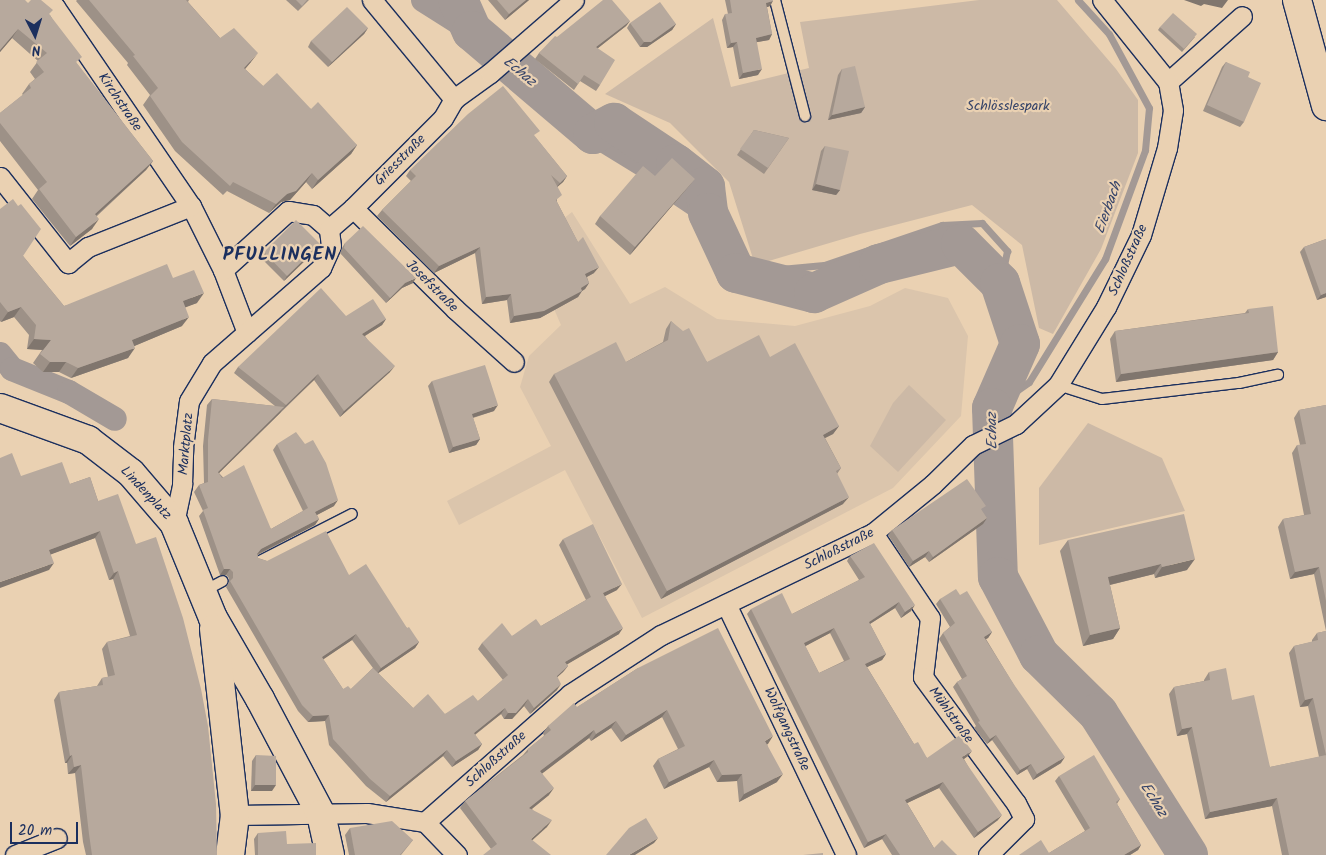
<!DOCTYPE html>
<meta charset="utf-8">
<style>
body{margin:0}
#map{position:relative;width:1326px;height:855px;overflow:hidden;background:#ead1b2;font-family:Kalam,sans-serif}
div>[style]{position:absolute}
.built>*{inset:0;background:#dbc5ac}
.green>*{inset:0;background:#ccb9a6}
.stream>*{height:7px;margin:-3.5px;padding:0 3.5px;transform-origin:3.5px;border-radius:3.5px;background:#a39995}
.canal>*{height:24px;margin:-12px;padding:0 12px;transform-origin:12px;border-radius:12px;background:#a39995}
.river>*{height:40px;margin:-20px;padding:0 20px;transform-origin:20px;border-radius:20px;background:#a39995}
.roads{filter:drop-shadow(1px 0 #1b2f5e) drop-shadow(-1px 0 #1b2f5e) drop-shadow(0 1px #1b2f5e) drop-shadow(0 -1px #1b2f5e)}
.lane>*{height:10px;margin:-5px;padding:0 5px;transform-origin:5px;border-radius:5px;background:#ead1b2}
.street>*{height:19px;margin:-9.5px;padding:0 9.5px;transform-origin:9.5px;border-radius:9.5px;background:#ead1b2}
.secondary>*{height:28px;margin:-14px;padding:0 14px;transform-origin:14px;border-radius:14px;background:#ead1b2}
.wall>*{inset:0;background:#9d9187}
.shaded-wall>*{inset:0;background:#80766e}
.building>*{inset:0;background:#b7a99d}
span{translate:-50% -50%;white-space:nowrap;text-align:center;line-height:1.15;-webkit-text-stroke:4.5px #ead1b2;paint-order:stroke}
.street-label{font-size:14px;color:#1b2f5e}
.park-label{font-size:14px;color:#364469}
.water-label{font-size:15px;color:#364469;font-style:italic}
.district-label{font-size:19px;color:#1b2f5e;font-weight:700;letter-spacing:1px}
.north{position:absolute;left:10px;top:10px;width:50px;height:50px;-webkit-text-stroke:4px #ead1b2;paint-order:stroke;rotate:175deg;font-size:14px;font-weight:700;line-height:20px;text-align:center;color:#1b2f5e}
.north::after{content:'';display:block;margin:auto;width:18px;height:22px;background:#1b2f5e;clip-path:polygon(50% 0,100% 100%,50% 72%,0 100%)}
.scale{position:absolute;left:10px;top:822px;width:68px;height:22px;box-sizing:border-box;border:2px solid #1b2f5e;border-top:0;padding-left:6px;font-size:15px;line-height:18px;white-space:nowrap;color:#1b2f5e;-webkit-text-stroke:4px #ead1b2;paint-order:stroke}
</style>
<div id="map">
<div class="built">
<div style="clip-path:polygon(572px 212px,630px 304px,665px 287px,717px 319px,795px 326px,870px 306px,905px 288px,948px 298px,968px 336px,961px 416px,893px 488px,642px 618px,565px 470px,459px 525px,447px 501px,551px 446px,520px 387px,529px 356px,561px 325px,527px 247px)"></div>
</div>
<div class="green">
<div style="clip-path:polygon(979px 0,1057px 0,1116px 69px,1138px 100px,1138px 153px,1101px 249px,1053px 334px,1039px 328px,1022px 245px,972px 205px,860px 234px,755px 265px,729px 182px,670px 123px,605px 94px,713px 18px,731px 87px,809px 68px,800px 22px)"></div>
<div style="clip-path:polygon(909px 385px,946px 420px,898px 472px,870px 446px,893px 403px)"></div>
<div style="clip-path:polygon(1088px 423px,1162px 458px,1185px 511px,1039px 545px,1039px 488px)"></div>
</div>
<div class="stream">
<div style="left:736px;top:273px;width:88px;rotate:-5.2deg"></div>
<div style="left:824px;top:265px;width:125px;rotate:-18.7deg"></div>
<div style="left:942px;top:225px;width:40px;rotate:-2.9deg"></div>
<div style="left:982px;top:223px;width:38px;rotate:48deg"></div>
<div style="left:1007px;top:251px;width:33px;rotate:102deg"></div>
<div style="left:992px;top:408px;width:45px;rotate:-35.1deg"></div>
<div style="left:1029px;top:382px;width:145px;rotate:-58.3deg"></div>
<div style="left:1105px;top:259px;width:116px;rotate:-69.8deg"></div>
<div style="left:1145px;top:150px;width:42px;rotate:-84.6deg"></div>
<div style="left:1149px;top:108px;width:84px;rotate:-118.4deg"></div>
<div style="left:1109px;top:34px;width:46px;rotate:-132.4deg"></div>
</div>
<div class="canal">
<div style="left:423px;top:0;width:58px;rotate:32.3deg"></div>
<div style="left:593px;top:134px;width:76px;rotate:31.6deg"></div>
<div style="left:681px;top:195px;width:32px;rotate:34deg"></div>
<div style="left:0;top:354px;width:19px;rotate:51deg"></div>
<div style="left:12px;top:369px;width:61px;rotate:22deg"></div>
<div style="left:69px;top:392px;width:53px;rotate:30.4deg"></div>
</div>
<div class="river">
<div style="left:458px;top:0;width:34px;rotate:66deg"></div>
<div style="left:472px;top:31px;width:159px;rotate:40.4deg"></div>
<div style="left:593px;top:134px;width:24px;rotate:-28deg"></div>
<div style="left:614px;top:123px;width:74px;rotate:33.5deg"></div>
<div style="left:676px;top:164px;width:37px;rotate:38deg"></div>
<div style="left:705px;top:187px;width:26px;rotate:83deg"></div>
<div style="left:708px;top:213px;width:66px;rotate:65deg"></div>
<div style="left:736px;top:273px;width:81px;rotate:14.4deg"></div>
<div style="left:814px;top:293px;width:71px;rotate:-24deg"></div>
<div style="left:879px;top:264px;width:84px;rotate:-13.7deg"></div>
<div style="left:961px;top:244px;width:55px;rotate:45deg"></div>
<div style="left:1000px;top:283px;width:64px;rotate:71.8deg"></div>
<div style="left:1020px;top:344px;width:70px;rotate:113.6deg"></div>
<div style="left:992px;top:408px;width:169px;rotate:88deg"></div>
<div style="left:998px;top:577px;width:88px;rotate:62.3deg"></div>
<div style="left:1039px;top:655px;width:83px;rotate:44.5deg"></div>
<div style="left:1098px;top:713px;width:168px;rotate:57.6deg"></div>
</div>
<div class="roads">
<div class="lane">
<div style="left:775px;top:0;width:120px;rotate:75.5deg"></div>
<div style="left:1058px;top:385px;width:46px;rotate:17.7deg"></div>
<div style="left:1102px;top:399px;width:138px;rotate:-6.7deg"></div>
<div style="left:1239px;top:383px;width:40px;rotate:-12deg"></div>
<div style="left:260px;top:561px;width:103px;rotate:-27.1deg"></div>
<div style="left:204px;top:591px;width:21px;rotate:-28deg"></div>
</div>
<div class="street">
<div style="left:48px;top:0;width:10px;rotate:45deg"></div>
<div style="left:55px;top:7px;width:241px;rotate:55.7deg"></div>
<div style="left:191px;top:206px;width:72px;rotate:63.4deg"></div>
<div style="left:223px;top:270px;width:67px;rotate:69.1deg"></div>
<div style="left:372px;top:0;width:129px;rotate:50.4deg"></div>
<div style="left:1168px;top:82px;width:99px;rotate:-41.7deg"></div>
<div style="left:0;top:177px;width:110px;rotate:51.7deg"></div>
<div style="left:68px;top:263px;width:26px;rotate:-39deg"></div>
<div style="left:88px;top:247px;width:111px;rotate:-21.7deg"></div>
<div style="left:353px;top:208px;width:144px;rotate:44.7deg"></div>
<div style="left:455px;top:309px;width:79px;rotate:41.9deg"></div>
<div style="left:223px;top:270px;width:88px;rotate:-42.2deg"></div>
<div style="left:288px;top:211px;width:25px;rotate:9deg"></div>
<div style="left:313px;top:215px;width:21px;rotate:41deg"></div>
<div style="left:174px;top:523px;width:40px;rotate:-78deg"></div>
<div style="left:182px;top:484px;width:37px;rotate:-88deg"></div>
<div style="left:183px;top:447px;width:46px;rotate:-82.6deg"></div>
<div style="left:189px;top:401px;width:44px;rotate:-58.8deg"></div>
<div style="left:212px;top:363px;width:145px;rotate:-41.1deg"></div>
<div style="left:321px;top:268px;width:24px;rotate:-66deg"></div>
<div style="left:331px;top:246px;width:17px;rotate:-97deg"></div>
<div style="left:329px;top:229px;width:32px;rotate:-41deg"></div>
<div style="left:353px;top:208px;width:127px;rotate:-45deg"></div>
<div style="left:443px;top:118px;width:22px;rotate:-60deg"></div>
<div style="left:454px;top:99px;width:44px;rotate:-35.8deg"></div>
<div style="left:490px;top:73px;width:111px;rotate:-41deg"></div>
<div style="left:873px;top:533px;width:102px;rotate:56.2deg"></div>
<div style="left:930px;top:618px;width:59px;rotate:96.8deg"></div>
<div style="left:923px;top:677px;width:157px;rotate:53.6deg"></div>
<div style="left:1016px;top:803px;width:18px;rotate:63deg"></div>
<div style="left:1024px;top:819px;width:51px;rotate:135deg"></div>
<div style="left:726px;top:604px;width:278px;rotate:64.4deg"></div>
<div style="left:235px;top:815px;width:132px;rotate:-0.9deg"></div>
<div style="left:367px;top:813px;width:59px;rotate:8.8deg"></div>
<div style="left:425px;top:822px;width:193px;rotate:-41.4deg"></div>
<div style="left:570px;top:694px;width:108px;rotate:-33deg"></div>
<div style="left:661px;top:635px;width:235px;rotate:-25.7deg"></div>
<div style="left:873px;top:533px;width:77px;rotate:-39.2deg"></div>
<div style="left:933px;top:484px;width:56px;rotate:-44.3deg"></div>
<div style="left:973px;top:445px;width:48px;rotate:-26deg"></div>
<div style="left:1016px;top:424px;width:57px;rotate:-42.9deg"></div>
<div style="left:1058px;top:385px;width:92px;rotate:-58.4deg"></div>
<div style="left:1106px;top:307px;width:80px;rotate:-64.1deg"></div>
<div style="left:1141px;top:235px;width:91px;rotate:-73.4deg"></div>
<div style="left:1167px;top:148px;width:38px;rotate:-81deg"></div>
<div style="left:1173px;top:110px;width:28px;rotate:-100deg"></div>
<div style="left:1168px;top:82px;width:105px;rotate:-128.8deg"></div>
<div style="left:425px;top:822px;width:46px;rotate:45.9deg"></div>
<div style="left:15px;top:855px;width:45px;rotate:-22deg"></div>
</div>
<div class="secondary">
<div style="left:1297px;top:0;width:110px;rotate:74.7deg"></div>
<div style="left:0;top:408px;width:94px;rotate:20deg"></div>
<div style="left:88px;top:440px;width:54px;rotate:37.5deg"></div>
<div style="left:131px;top:473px;width:66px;rotate:49.3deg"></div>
<div style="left:174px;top:523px;width:103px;rotate:67.7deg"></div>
<div style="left:213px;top:618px;width:94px;rotate:59.9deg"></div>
<div style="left:260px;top:699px;width:130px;rotate:62.1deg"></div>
<div style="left:321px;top:814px;width:42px;rotate:77.6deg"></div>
<div style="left:214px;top:629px;width:187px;rotate:83.6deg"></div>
<div style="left:235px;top:815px;width:40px;rotate:97.1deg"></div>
</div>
</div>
<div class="wall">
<div style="clip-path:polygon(0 0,28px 3px,50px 15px,77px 64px,153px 161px,146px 170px,97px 216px,92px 229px,70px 246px,32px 199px,38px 190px,0 141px,0 113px,23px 95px,22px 94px,29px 84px,35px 79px,30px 72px,38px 61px,12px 38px,0 52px)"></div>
<div style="clip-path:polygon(77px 0,189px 0,188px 2px,220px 38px,251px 62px,245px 69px,263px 86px,311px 109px,357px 145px,351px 154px,312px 189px,306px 182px,290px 200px,281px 202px,269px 213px,227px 191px,223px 195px,175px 151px,143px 105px,150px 95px,127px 65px,128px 63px,76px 1px)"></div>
<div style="clip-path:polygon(286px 0,309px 0,298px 11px)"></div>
<div style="clip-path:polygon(488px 0,529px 0,505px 20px)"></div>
<div style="clip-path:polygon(725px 0,773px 0,770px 6px,767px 7px,772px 34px,769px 40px,757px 42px,758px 75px,739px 79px,733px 47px,727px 48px,722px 20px,725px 14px,728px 14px)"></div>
<div style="clip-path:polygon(630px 21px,626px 26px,598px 48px,600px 85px,596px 91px,580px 81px,574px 90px,535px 59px,539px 53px,557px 37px)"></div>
<div style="clip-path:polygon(630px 23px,676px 24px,672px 30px,647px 47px,640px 47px,627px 28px)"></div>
<div style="clip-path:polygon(1160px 27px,1195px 37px,1182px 52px,1158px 30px)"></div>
<div style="clip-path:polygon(368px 28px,364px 34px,328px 67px,308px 47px,311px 41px)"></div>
<div style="clip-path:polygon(1226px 62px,1248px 77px,1244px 122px,1240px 127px,1203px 111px,1222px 67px)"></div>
<div style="clip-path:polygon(842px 69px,865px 107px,861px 113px,828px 120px,838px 75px)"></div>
<div style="clip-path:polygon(754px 130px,789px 138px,764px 174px,737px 155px)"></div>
<div style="clip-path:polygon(535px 137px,567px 176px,563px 182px,557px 187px,557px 202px,594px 273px,587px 277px,589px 283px,585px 289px,582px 291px,578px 297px,540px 318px,510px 323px,507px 300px,482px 304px,475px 253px,434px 273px,377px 216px,382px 210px,411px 181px,406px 176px,410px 170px)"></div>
<div style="clip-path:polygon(825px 146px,840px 190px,836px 195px,812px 190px,821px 151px)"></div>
<div style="clip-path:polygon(695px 179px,689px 186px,630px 255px,595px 224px,600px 216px)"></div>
<div style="clip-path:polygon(0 209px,23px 256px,64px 306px,173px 278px,197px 303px,185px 307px,182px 326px,134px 346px,128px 358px,71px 378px,59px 372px,43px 372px,33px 363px,42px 350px,27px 349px,29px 335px,14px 317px,1px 322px,0 321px)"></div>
<div style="clip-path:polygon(1326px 239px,1326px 297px,1317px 300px,1300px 252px,1304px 247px)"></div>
<div style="clip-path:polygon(345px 243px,413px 283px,402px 288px,386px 303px,340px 253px,342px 248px)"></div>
<div style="clip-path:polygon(320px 244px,316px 250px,284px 281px,260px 257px,264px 252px)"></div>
<div style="clip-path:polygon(1248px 309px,1278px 352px,1273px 360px,1116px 382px,1110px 339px,1115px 331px,1245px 313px)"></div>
<div style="clip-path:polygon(evenodd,346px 316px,386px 319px,382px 325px,365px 336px,390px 372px,340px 417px,314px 380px,219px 473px,271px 529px,303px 511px,273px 450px,277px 444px,334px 506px,317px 515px,319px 519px,315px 525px,258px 555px,258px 558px,267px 561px,349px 575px,407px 628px,419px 642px,415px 648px,378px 673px,413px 708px,445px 714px,478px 701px,503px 680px,478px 649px,482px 643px,512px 636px,541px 626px,586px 600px,559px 545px,563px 539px,617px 590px,605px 596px,619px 634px,567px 664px,568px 666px,563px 672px,557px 677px,557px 690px,530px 714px,524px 706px,512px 719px,504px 719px,501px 714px,475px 735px,482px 744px,478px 750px,452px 767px,443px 756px,386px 802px,366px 786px,329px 745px,325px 721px,308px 722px,298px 711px,226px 587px,229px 582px,229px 578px,226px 575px,220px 575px,199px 516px,203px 511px,194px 492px,199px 485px,204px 483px,203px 446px,207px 405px,212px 399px,275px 406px,234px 373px,238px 367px,346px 316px,352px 640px,373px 668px,351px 689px,343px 689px,323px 659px,352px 640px)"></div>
<div style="clip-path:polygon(671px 321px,707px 362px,770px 357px,839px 426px,833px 434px,825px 438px,841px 468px,837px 474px,843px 504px,661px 599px,549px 382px,554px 374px,626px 362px,663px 342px,666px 329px)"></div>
<div style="clip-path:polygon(432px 381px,494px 411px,473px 418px,480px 439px,476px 445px,449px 453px,428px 386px)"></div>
<div style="clip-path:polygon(1326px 405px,1326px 855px,1282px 855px,1272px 806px,1205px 819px,1187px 734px,1177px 736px,1169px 694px,1174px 687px,1204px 681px,1204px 680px,1209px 672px,1232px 700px,1270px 767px,1319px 757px,1308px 706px,1300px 707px,1289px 653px,1294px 646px,1312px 642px,1312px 640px,1317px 633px,1326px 631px,1314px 574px,1290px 579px,1278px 527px,1283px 519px,1304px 515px,1292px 453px,1297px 445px,1300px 445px,1294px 418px,1299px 410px)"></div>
<div style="clip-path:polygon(21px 476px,70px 484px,90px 477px,217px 855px,86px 855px,83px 842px,75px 773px,68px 774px,67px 763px,65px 763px,54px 700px,59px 692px,97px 686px,102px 678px,108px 677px,102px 649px,107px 642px,130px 636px,113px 579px,109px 580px,95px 538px,51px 554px,49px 570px)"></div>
<div style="clip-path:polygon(982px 511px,987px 518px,983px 524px,929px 562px,925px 557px,909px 567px,888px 535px,892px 530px)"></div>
<div style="clip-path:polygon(1068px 540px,1187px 570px,1155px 578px,1154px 574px,1110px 585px,1120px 628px,1113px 639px,1083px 646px,1060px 551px)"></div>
<div style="clip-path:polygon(evenodd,850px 556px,911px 611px,901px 618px,895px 608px,870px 624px,886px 654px,882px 660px,867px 667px,914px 744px,927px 758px,968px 756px,964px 759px,998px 820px,974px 838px,939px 788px,907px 803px,934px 848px,957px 855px,892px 855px,882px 839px,864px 848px,747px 614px,751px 609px,792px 614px,859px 580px,847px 561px,850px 556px,830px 633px,844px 661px,819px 673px,805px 646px,830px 633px)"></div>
<div style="clip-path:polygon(960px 595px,992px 632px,988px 638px,986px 639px,1061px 763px,1033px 780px,1027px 769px,1017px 775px,992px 740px,987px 744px,974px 728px,976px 726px,953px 687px,957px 682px,962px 679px,939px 639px,943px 633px,950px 627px,936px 604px,940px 599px)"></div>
<div style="clip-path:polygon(638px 668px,768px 744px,767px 744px,777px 782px,739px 802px,737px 781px,717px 782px,709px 767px,664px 789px,653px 766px,658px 759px,678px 749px,662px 717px,621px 742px,611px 728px,591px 741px,589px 738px,542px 773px,549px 795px,532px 809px,547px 827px,491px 849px,460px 808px,465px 801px,523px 755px,528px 749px,544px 736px,543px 733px,548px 726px)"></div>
<div style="clip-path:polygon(256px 755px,272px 791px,251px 791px,252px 761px)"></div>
<div style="clip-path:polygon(1059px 776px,1120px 799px,1117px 804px,1141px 845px,1138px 850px,1130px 855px,1019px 855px,1049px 853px,1085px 831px,1055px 781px)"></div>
<div style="clip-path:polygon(350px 828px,413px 840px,401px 855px,349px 855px,345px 835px)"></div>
<div style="clip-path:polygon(258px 833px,316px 855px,255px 855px,254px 839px)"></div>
</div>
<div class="shaded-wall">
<div style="clip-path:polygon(526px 0,529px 0,505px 20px,509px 14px)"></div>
<div style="clip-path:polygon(1184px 0,1228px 0,1222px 8px,1204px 4px,1201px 6px)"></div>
<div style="clip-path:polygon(773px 1px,770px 6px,762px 9px,766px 3px)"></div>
<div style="clip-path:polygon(630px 21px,626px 26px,593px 52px,596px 47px)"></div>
<div style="clip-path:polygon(676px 24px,672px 30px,647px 47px,640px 47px,644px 42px)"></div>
<div style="clip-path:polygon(368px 28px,364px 34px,328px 67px,332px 62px)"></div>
<div style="clip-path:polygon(18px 29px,12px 38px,0 52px,0 50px)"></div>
<div style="clip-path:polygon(772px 34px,769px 40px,752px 43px,756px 38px)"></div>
<div style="clip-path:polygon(737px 42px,733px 47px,727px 48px,731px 43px)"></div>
<div style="clip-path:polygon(258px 53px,251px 62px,238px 77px,244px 68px)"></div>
<div style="clip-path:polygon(762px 69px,758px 75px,739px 79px,743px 73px)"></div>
<div style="clip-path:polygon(865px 107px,861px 113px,828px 120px,832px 115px)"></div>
<div style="clip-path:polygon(357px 145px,351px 154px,312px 189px,318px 180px)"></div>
<div style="clip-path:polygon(153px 161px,146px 170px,88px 223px,95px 214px)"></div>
<div style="clip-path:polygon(312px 173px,306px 182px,290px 200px,281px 202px,269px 213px,276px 204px,287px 194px)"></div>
<div style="clip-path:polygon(567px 176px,563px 182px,555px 189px,560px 183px)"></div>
<div style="clip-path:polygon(695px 179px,689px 186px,630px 255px,635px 247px)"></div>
<div style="clip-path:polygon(816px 184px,840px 190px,836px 195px,812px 190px)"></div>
<div style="clip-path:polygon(99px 219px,92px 229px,70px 246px,76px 237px)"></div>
<div style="clip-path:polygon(320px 244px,316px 250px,284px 281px,287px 276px)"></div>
<div style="clip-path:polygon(480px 247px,475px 253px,434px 273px,439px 266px)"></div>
<div style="clip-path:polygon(599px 267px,594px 273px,581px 280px,585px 274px)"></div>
<div style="clip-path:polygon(416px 278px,413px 283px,402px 288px,386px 303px,390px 298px,405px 283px)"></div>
<div style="clip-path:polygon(589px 283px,585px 289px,582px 291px,578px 297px,540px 318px,510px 323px,514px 316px)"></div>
<div style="clip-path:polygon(204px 293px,197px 303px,176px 311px,183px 301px)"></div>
<div style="clip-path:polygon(1326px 293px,1326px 297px,1317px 300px,1321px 295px)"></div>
<div style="clip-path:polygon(511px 294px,507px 300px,482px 304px,486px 297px)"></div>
<div style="clip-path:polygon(21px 307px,14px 317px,1px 322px,8px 312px)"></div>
<div style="clip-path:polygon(189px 317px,182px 326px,125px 350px,132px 340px)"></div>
<div style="clip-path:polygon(386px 319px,382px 325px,358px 340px,362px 334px)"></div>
<div style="clip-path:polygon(34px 339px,51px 340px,44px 350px,27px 349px)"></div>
<div style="clip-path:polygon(135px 348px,128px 358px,71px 378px,78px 368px)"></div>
<div style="clip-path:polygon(1278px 352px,1273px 360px,1116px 382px,1121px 374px)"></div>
<div style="clip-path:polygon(50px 362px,66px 362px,59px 372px,43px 372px)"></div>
<div style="clip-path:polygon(395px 366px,390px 372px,340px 417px,344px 411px)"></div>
<div style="clip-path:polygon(318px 374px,314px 380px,281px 411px,286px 405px)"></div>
<div style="clip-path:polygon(498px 405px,494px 411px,468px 419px,472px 414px)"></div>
<div style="clip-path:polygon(284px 407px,280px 413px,214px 478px,218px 472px)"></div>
<div style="clip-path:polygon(839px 426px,833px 434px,817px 442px,823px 435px)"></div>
<div style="clip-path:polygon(480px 439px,476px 445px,449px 453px,453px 447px)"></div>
<div style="clip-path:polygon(849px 497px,843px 504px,661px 599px,667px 591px)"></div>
<div style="clip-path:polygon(338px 500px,334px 506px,311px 518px,315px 512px)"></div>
<div style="clip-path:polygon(987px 518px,983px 524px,929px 562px,933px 557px)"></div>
<div style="clip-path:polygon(319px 519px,315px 525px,256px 555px,261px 549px)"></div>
<div style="clip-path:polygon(100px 531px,95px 538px,44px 557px,49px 550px)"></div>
<div style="clip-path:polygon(929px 551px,925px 557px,909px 567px,913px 561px)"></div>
<div style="clip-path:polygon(1195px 559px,1187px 570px,1155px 578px,1162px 567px)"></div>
<div style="clip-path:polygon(54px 563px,49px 570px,0 588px,0 582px)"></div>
<div style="clip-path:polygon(1161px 564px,1154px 574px,1101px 587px,1108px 577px)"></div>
<div style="clip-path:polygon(1319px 567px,1314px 574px,1290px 579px,1295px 572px)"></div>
<div style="clip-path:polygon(224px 569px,230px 569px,226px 575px,220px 575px)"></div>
<div style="clip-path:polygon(118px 571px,113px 579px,109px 580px,114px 573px)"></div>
<div style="clip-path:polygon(622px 584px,617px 590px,599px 599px,603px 593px)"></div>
<div style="clip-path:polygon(899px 602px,895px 608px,865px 627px,869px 622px)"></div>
<div style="clip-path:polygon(915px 605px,911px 611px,901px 618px,905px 612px)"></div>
<div style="clip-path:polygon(623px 628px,619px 634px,561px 668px,565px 662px)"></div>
<div style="clip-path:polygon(834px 628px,830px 633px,800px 649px,804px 643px)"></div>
<div style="clip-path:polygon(1120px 628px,1113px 639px,1083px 646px,1090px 635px)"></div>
<div style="clip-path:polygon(992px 632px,988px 638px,980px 642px,984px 637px)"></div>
<div style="clip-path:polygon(356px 634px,352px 640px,318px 663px,322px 657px)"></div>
<div style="clip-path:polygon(419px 642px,415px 648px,377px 674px,381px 668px)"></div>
<div style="clip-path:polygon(886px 654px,882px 660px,861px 670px,865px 664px)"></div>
<div style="clip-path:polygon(568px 666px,563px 672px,552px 682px,557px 676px)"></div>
<div style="clip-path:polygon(561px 684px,557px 690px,530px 714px,534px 708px)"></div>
<div style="clip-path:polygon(1313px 698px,1308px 706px,1300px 707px,1305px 700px)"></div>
<div style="clip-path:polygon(528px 699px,524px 706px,512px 719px,504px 719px,508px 713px)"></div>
<div style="clip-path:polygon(505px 708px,501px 714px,469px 739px,474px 733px)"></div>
<div style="clip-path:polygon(667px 710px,662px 717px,621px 742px,626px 735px)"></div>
<div style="clip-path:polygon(329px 715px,325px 721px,308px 722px,313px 716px)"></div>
<div style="clip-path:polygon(616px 721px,611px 728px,591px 741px,596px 734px)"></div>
<div style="clip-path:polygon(1192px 727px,1187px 734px,1177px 736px,1182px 729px)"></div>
<div style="clip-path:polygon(594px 730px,589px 738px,535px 779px,540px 771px)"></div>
<div style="clip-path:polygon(996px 735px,992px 740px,987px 744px,990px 739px)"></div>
<div style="clip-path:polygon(773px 736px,768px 744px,760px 748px,765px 741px)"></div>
<div style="clip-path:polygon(482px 744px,478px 750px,452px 767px,456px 761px)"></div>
<div style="clip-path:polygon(447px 750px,443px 756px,386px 802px,390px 796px)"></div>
<div style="clip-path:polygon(972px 751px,968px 756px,958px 763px,962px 757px)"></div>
<div style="clip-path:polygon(72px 755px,67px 763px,65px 763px,70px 756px)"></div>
<div style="clip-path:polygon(1065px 757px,1061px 763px,1033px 780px,1037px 774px)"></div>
<div style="clip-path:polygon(714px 760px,709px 767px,664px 789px,669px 782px)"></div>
<div style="clip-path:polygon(1031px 764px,1027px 769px,1017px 775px,1020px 770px)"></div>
<div style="clip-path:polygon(81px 765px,75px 773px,68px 774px,74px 767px)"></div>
<div style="clip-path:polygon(742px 774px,737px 781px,717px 782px,722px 775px)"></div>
<div style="clip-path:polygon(783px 774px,777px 782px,739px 802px,744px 794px)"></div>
<div style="clip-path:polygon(943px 782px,939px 788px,901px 806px,905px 800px)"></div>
<div style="clip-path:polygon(255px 785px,276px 785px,272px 791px,251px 791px)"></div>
<div style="clip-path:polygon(554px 788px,549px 795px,524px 815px,529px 808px)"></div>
<div style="clip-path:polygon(1277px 798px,1272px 806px,1205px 819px,1210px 812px)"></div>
<div style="clip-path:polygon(1002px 815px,998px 820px,974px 838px,978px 832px)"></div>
<div style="clip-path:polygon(552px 820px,547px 827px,526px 846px,531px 839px)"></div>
<div style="clip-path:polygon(886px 834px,882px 839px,864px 848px,868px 842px)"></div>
<div style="clip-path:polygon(658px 838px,654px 843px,635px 855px,629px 855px)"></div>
<div style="clip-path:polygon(1141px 845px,1138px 850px,1130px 855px,1124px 855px)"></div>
</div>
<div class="building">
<div style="clip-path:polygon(0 0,25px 0,28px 3px,31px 0,41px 0,53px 10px,49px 14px,82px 57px,76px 62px,153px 161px,95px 214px,99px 219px,76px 237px,39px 189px,47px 182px,0 123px,0 113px,31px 88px,29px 84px,44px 72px,36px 62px,47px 53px,18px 29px,0 50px)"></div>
<div style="clip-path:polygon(89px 0,186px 0,220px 38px,234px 28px,258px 53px,244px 68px,263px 86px,277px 73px,311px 109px,318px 102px,357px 145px,318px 180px,312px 173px,296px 191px,287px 194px,276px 204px,233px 182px,230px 186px,182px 142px,150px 96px,158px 88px,133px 56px,135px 55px)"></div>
<div style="clip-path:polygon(296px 0,307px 0,302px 6px)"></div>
<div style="clip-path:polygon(497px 0,526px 0,509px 14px)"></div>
<div style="clip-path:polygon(603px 0,612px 0,630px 21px,596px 47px,615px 60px,600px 85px,584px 75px,578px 84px,539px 53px,555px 36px,557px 37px)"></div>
<div style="clip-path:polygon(730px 0,773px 0,773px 1px,766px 3px,772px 34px,756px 38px,762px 69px,743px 73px,737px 42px,731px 43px,725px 14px,732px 13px)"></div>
<div style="clip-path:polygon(660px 2px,676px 24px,651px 42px,644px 42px,630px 23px)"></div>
<div style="clip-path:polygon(347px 7px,368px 28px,332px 62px,311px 41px)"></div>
<div style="clip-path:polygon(1173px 13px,1197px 34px,1184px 49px,1160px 27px)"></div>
<div style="clip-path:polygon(1226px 62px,1250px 72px,1248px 77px,1261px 83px,1244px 122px,1207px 105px)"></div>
<div style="clip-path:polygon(855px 66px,865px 107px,832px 115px,842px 69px)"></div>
<div style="clip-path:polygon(503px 86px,540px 131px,534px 135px,567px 176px,560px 183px,551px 175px,562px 195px,556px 200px,578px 242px,583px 237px,599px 267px,585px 274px,589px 283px,581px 288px,582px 291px,544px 311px,514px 316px,511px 294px,486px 297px,480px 247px,439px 266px,382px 210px,416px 176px,410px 170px,468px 114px)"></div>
<div style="clip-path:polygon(754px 130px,789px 138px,768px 168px,740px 149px)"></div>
<div style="clip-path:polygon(825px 146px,849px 151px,840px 190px,816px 184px)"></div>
<div style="clip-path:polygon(672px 158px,695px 179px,635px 247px,600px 216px,643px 166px,655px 176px)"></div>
<div style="clip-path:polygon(13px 199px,18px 206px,21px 204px,41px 229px,23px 256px,64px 306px,167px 264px,173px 278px,194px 270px,204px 293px,183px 301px,189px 317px,132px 340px,135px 348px,78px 368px,66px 362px,50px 362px,40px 354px,51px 340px,34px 339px,36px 325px,21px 307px,8px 312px,0 302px,0 209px)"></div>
<div style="clip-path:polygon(296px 220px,320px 244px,287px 276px,264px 252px)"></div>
<div style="clip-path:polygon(363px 226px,416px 278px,405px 283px,390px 298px,344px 248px,345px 243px)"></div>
<div style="clip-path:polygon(1326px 239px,1326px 293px,1321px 295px,1304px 247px)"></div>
<div style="clip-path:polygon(321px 288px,346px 316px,373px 299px,386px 319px,362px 334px,395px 366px,344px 411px,318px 374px,286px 405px,238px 367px)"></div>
<div style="clip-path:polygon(1273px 306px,1278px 352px,1121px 374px,1115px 331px,1249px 313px,1248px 309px)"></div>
<div style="clip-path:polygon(671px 321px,683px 331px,689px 328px,707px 362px,759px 335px,770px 357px,795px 343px,839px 426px,823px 435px,841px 468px,836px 471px,849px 497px,667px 591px,554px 374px,616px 342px,626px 362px,668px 340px)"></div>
<div style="clip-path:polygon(485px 365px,498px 405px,472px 414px,480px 439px,453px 447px,432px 381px)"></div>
<div style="clip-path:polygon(212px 399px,284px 407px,218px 472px,222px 478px,244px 465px,271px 529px,308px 508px,277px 444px,296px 432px,305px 444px,313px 440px,326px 463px,338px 500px,315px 512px,319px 519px,261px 549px,257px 554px,258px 558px,267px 561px,326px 531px,349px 575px,366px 564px,407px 628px,409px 627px,419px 642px,381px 668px,356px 634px,322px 657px,343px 689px,348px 686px,351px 689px,373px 668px,413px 708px,428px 694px,445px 714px,473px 695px,478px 701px,508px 675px,482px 643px,502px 623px,512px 636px,536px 619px,541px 626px,591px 597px,563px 539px,593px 524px,622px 584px,603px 593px,623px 628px,565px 662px,568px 666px,557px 676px,561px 684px,534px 708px,528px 699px,516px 713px,508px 713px,505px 708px,474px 733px,482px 744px,456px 761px,447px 750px,390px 796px,370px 779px,333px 739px,329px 715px,313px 716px,302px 705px,230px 581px,233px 578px,233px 572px,230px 569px,224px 569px,203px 510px,208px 508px,199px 485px,208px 482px,208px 440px)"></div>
<div style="clip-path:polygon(1326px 405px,1326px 601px,1319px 567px,1295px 572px,1283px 519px,1311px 514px,1297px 445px,1306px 444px,1299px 410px)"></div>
<div style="clip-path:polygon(12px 453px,21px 476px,62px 462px,70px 484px,90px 477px,98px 501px,118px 494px,136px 544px,156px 537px,183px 618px,201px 689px,208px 726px,216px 804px,217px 855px,92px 855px,89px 834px,81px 765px,74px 767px,72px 755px,70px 756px,59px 692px,103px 685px,102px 678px,115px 675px,107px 642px,137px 635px,118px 571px,114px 573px,100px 531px,49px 550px,54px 563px,0 582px,0 458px)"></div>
<div style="clip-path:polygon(967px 479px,986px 506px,981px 509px,987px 518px,933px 557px,929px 551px,913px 561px,892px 530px)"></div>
<div style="clip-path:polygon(1184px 514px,1195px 559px,1162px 567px,1161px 564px,1108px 577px,1120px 628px,1090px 635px,1068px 540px)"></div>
<div style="clip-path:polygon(evenodd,874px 543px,915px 605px,905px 612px,899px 602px,869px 622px,886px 654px,865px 664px,914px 744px,918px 742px,927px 758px,960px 735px,972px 751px,962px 757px,1002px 815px,978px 832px,943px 782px,905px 800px,934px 848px,942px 840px,957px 855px,900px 855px,886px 834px,868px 842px,751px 609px,782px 593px,792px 614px,865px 577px,850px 556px,874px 543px,834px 628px,850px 659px,819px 673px,804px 643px,834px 628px)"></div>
<div style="clip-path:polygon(956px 589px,960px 595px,967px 591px,992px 632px,984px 637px,1015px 686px,1065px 757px,1037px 774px,1031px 764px,1020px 770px,996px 735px,990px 739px,978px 722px,980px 721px,957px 682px,967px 676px,943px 633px,955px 623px,940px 599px)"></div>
<div style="clip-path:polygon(718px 628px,773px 736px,765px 741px,783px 774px,744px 794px,742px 774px,722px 775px,714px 760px,669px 782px,658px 759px,685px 746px,667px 710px,626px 735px,616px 721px,596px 734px,594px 730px,540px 771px,554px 788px,529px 808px,552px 820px,531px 839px,551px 855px,483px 855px,497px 844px,465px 801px,528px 752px,528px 749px,551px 730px,548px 726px,574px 703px,577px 707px,638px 668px)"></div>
<div style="clip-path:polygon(1326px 631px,1326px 855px,1289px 855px,1277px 798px,1210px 812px,1192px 727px,1182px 729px,1174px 687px,1210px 680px,1209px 672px,1226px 668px,1232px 700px,1254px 695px,1270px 767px,1326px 755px,1313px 698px,1305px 700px,1294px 646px,1318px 640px,1317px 633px)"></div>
<div style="clip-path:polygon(256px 755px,276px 756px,276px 785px,255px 785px)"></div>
<div style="clip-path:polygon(1094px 755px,1120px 799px,1116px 802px,1141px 845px,1124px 855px,1019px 855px,1041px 840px,1049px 853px,1090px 828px,1059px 776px)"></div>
<div style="clip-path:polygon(646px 818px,658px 838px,629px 855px,606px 855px,629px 828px)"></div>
<div style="clip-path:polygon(392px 821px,413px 840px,400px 855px,355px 855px,350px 828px)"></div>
<div style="clip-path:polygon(286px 831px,287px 844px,316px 843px,316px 855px,258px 855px,258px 833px)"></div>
<div style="clip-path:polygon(823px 853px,823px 855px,803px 855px)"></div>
</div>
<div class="street-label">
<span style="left:120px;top:102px;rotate:56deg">Kirchstraße</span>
<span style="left:400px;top:160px;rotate:-45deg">Griesstraße</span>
<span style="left:1128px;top:260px;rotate:-66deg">Schloßstraße</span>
<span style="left:432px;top:286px;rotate:45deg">Josefstraße</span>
<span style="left:186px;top:444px;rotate:-85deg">Marktplatz</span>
<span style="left:146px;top:493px;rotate:47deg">Lindenplatz</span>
<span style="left:839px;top:549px;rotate:-27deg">Schloßstraße</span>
<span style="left:951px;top:715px;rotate:54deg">Mühlstraße</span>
<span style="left:787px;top:729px;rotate:65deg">Wolfgangstraße</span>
<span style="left:496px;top:759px;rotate:-42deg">Schloßstraße</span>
</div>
<div class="park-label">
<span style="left:1008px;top:106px">Schlösslespark</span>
</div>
<div class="water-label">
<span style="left:519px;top:72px;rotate:40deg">Echaz</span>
<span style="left:1109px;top:208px;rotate:-70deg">Eierbach</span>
<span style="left:993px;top:431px;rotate:-91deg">Echaz</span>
<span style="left:1153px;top:800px;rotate:58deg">Echaz</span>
</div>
<div class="district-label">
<span style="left:280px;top:256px">PFULLINGEN</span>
</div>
<div class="north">N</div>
<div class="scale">20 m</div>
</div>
